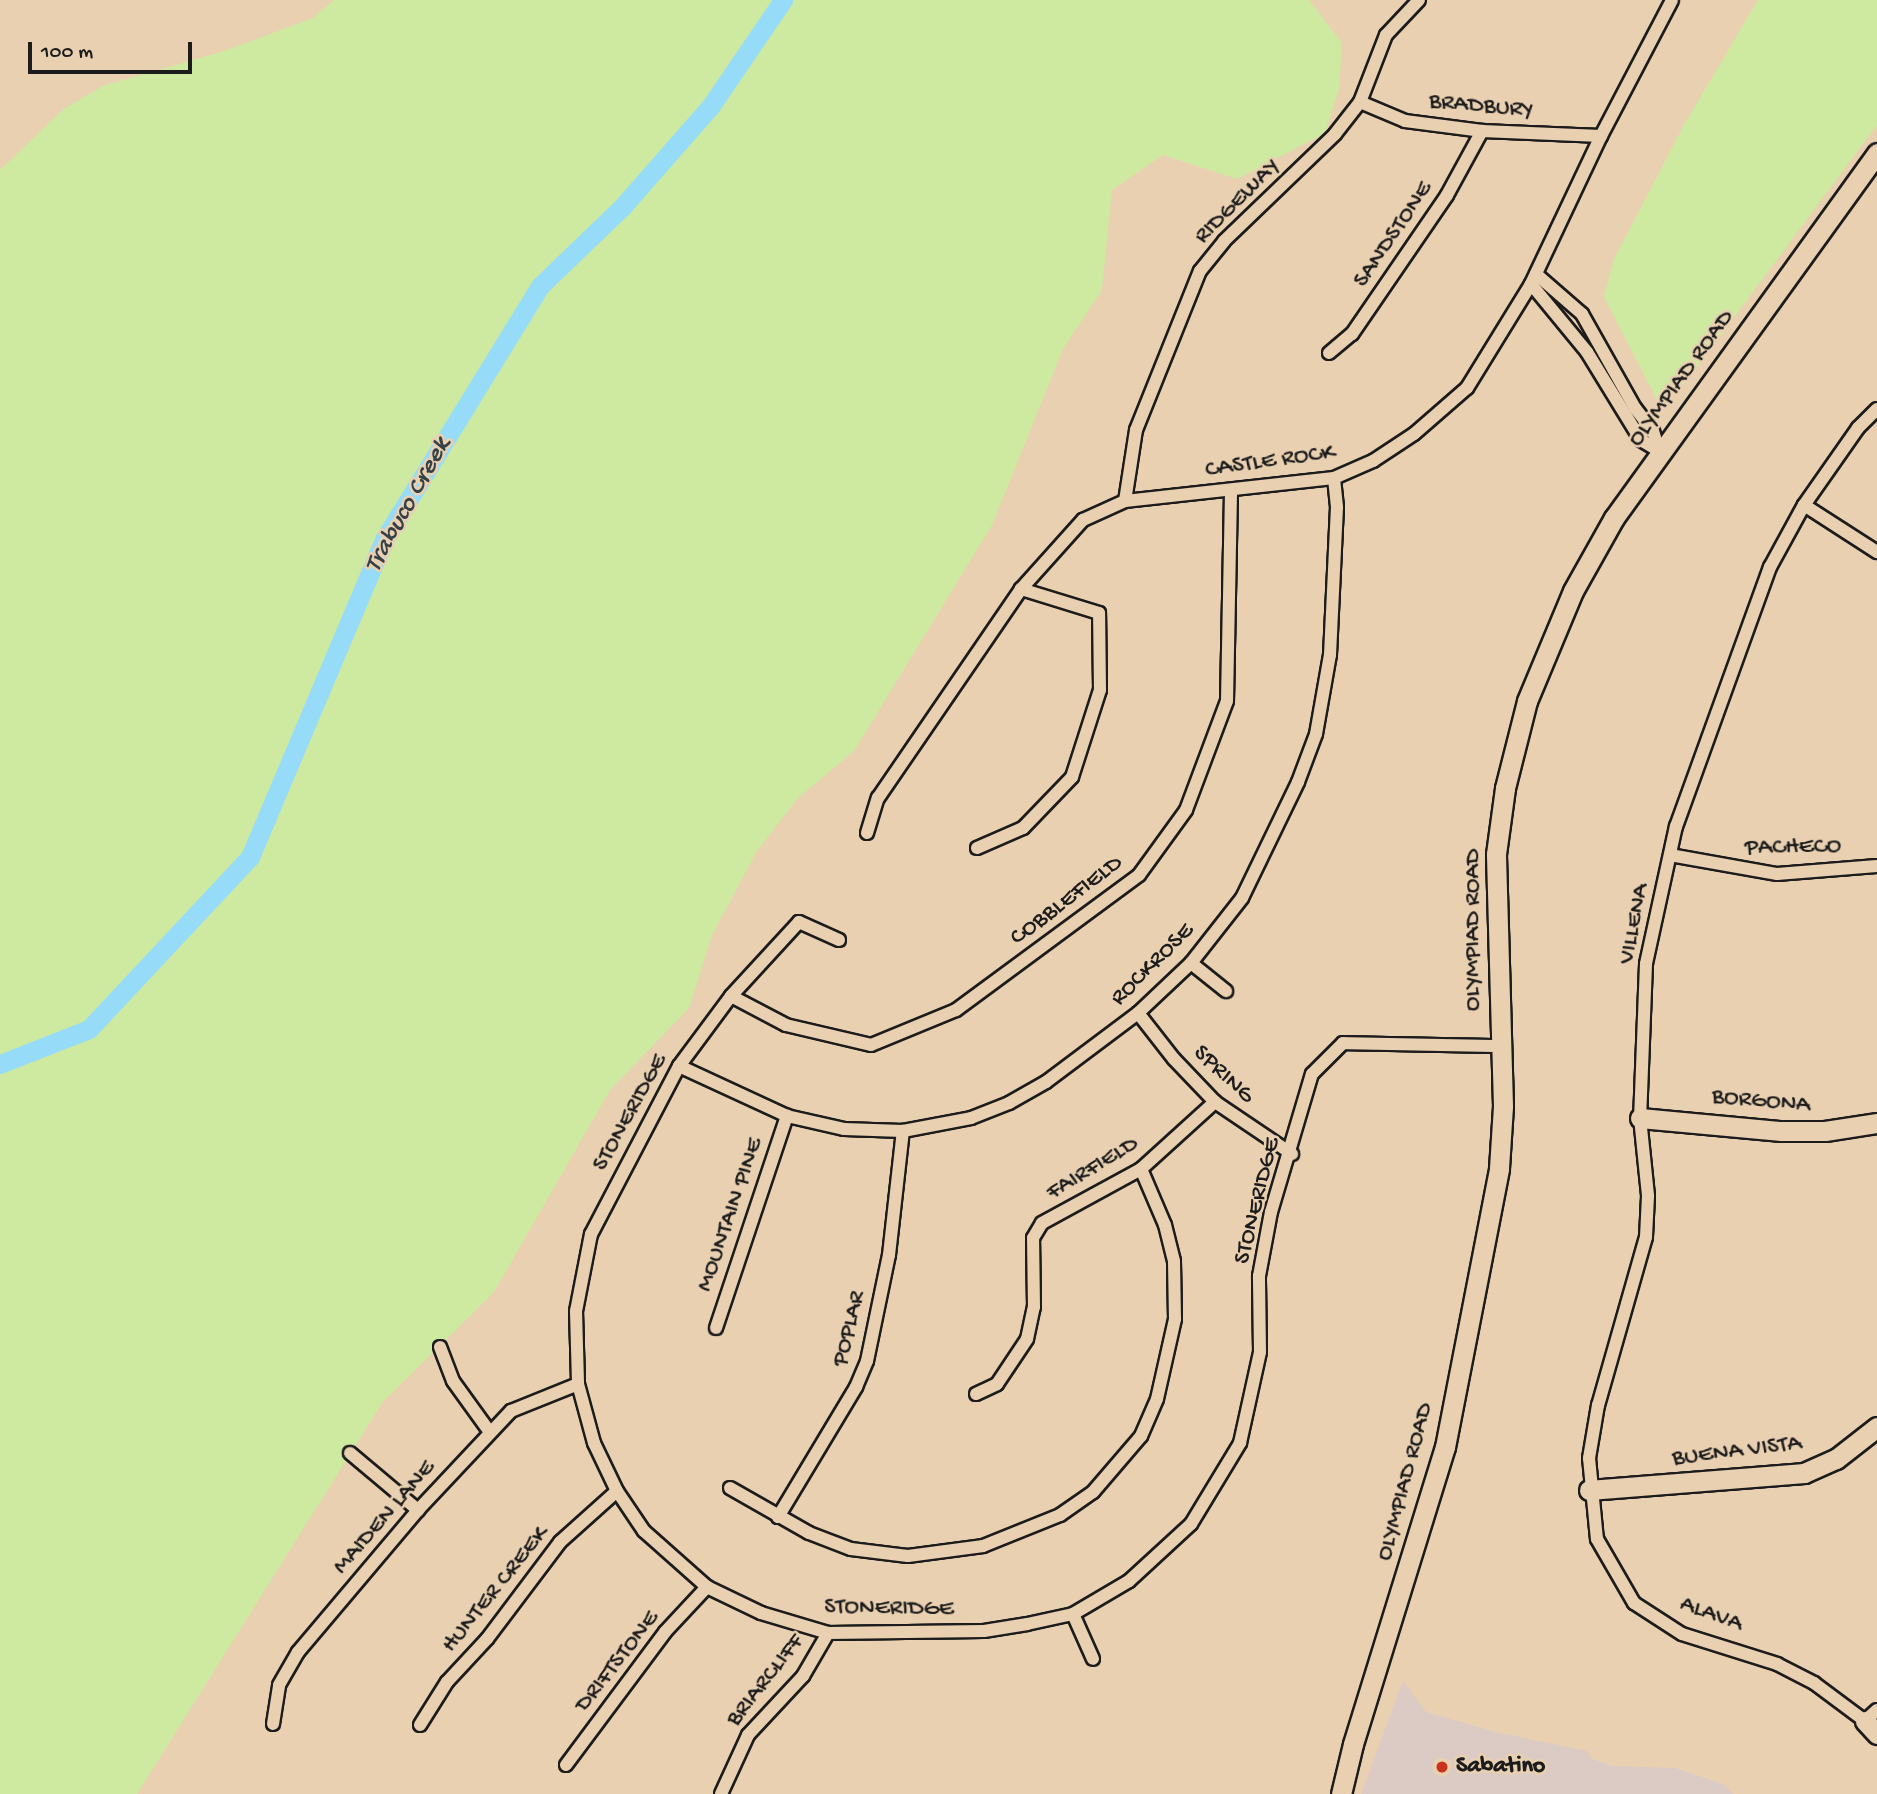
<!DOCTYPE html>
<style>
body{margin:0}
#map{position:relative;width:1877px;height:1794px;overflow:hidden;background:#e9d0b1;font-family:"Gochi Hand",sans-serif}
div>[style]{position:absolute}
.built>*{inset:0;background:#dccac4}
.green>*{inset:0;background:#ceeaa0}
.river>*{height:19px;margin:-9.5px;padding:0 9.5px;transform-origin:9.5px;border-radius:9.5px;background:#96dcf8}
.roads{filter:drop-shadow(2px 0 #1c1c1c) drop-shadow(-2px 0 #1c1c1c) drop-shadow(0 2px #1c1c1c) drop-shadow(0 -2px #1c1c1c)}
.street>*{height:12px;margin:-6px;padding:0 6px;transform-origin:6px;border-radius:6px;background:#e9d0b1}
.secondary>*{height:19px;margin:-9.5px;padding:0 9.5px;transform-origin:9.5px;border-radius:9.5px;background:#e9d0b1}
.dots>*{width:19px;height:19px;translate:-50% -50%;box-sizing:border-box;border:4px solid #e9d0b1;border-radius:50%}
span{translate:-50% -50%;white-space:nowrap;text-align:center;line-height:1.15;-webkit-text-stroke:5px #e9d0b1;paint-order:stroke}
.street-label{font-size:24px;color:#1c1c1c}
.poi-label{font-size:24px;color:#1c1c1c;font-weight:700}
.left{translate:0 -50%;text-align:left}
.water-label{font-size:26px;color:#344248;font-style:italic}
.scale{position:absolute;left:28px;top:42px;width:164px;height:32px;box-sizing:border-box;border:4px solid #1c1c1c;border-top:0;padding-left:9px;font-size:21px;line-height:24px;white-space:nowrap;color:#1c1c1c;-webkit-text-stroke:5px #e9d0b1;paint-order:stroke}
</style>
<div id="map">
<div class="built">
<div style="clip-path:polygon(1403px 1681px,1426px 1712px,1495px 1732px,1587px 1751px,1592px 1759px,1612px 1766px,1675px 1768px,1723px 1784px,1734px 1794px,1361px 1794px)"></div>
</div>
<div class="green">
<div style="clip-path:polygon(334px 0,1309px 0,1342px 43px,1339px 89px,1325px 133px,1237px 179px,1163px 155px,1112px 190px,1102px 290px,1063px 349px,992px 525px,854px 751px,798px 798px,757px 851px,712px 935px,689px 1008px,610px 1090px,494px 1292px,382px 1403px,137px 1794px,0 1794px,0 170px,64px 109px,103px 86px,224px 51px,313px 18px)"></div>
<div style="clip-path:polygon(1758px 0,1877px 0,1877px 125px,1686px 382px,1658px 402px,1604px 297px,1614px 259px,1685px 123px)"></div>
</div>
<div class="river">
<div style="left:0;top:1064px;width:96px;rotate:-21.5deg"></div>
<div style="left:89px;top:1029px;width:236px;rotate:-46.9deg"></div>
<div style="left:250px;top:857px;width:346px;rotate:-67.1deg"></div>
<div style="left:385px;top:538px;width:296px;rotate:-58.4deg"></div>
<div style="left:540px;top:286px;width:115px;rotate:-43.9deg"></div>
<div style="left:623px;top:206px;width:132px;rotate:-48.7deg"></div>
<div style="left:710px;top:107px;width:130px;rotate:-55.7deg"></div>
</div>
<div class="roads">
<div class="street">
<div style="left:1360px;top:102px;width:49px;rotate:22.9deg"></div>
<div style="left:1405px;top:121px;width:78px;rotate:7.4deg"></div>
<div style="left:1482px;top:131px;width:119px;rotate:2.4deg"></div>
<div style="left:1536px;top:274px;width:61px;rotate:41deg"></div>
<div style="left:1582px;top:314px;width:108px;rotate:60.6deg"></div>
<div style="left:1635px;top:408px;width:29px;rotate:52deg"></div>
<div style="left:1653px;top:431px;width:21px;rotate:73deg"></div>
<div style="left:1531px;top:284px;width:88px;rotate:50.5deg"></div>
<div style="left:1587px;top:352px;width:103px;rotate:58.5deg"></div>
<div style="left:1641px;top:440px;width:21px;rotate:31deg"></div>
<div style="left:1329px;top:353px;width:30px;rotate:-40deg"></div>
<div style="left:1352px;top:334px;width:168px;rotate:-55.6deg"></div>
<div style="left:1447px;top:195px;width:73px;rotate:-61.3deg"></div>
<div style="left:1877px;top:409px;width:27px;rotate:135deg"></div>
<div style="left:1858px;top:428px;width:94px;rotate:125deg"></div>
<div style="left:1804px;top:505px;width:71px;rotate:118.7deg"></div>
<div style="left:1770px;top:567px;width:276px;rotate:109.9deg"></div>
<div style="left:1676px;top:826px;width:141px;rotate:102.3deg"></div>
<div style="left:1646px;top:964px;width:154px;rotate:92.2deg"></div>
<div style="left:1640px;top:1118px;width:78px;rotate:84.1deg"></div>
<div style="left:1648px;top:1196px;width:41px;rotate:92.8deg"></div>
<div style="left:1646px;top:1237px;width:175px;rotate:105.9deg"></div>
<div style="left:1598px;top:1405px;width:54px;rotate:99.6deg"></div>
<div style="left:1589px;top:1458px;width:81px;rotate:84.4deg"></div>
<div style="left:1597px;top:1539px;width:74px;rotate:60deg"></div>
<div style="left:1634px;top:1603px;width:57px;rotate:32.9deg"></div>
<div style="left:1682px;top:1634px;width:100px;rotate:17.5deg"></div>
<div style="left:1777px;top:1664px;width:42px;rotate:27.2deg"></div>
<div style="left:1814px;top:1683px;width:64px;rotate:36.7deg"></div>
<div style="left:1865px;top:1721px;width:16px;rotate:-43deg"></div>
<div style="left:1125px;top:501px;width:72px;rotate:-81.2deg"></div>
<div style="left:1136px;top:430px;width:171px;rotate:-68.1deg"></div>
<div style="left:1200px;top:271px;width:38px;rotate:-51deg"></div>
<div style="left:1224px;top:241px;width:154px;rotate:-43.9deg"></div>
<div style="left:1335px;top:134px;width:41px;rotate:-52deg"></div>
<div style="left:1360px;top:102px;width:72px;rotate:-68.8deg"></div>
<div style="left:1386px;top:35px;width:48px;rotate:-46.7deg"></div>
<div style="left:1804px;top:505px;width:87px;rotate:32.8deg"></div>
<div style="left:867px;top:833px;width:37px;rotate:-73deg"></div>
<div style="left:878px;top:798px;width:253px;rotate:-55.6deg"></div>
<div style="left:1021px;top:589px;width:93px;rotate:-48.1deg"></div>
<div style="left:1083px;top:520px;width:46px;rotate:-24.3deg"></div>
<div style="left:1125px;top:501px;width:210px;rotate:-6.3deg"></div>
<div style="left:1334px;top:478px;width:43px;rotate:-23.6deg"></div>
<div style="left:1373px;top:461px;width:49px;rotate:-33.4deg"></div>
<div style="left:1414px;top:434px;width:70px;rotate:-41deg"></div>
<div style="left:1467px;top:388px;width:122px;rotate:-58.4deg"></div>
<div style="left:1531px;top:284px;width:164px;rotate:-64.7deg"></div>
<div style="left:1601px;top:136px;width:153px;rotate:-62.4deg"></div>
<div style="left:977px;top:848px;width:50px;rotate:-23.5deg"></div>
<div style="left:1023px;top:828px;width:71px;rotate:-46.1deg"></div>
<div style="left:1072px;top:777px;width:91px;rotate:-72.2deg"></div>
<div style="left:1100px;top:690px;width:77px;rotate:-90.7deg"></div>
<div style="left:1099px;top:613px;width:82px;rotate:-162.9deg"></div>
<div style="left:1670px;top:855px;width:109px;rotate:10.1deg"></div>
<div style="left:1777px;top:874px;width:100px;rotate:-4.6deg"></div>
<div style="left:839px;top:940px;width:44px;rotate:-155.8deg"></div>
<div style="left:799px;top:922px;width:100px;rotate:132.6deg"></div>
<div style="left:731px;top:996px;width:87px;rotate:126.6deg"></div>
<div style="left:679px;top:1066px;width:190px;rotate:117.6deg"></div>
<div style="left:591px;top:1234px;width:78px;rotate:101deg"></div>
<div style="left:576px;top:1311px;width:73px;rotate:88.4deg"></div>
<div style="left:578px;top:1384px;width:61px;rotate:74.8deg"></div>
<div style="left:594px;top:1443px;width:53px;rotate:64.4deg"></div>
<div style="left:617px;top:1491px;width:48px;rotate:56deg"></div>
<div style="left:644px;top:1531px;width:84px;rotate:41.6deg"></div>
<div style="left:707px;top:1587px;width:60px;rotate:25.7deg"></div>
<div style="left:761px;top:1613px;width:70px;rotate:16.6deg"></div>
<div style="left:828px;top:1633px;width:156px;rotate:-0.7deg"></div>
<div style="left:984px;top:1631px;width:44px;rotate:-9.2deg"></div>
<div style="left:1027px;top:1624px;width:47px;rotate:-12.3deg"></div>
<div style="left:1073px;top:1614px;width:65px;rotate:-30.5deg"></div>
<div style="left:1129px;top:1581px;width:84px;rotate:-42.6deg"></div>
<div style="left:1191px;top:1524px;width:95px;rotate:-58.8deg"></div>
<div style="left:1240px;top:1443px;width:93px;rotate:-77.6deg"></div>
<div style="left:1260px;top:1352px;width:76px;rotate:-90.8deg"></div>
<div style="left:1259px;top:1276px;width:65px;rotate:-79.4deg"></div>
<div style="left:1271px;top:1212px;width:144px;rotate:-73.5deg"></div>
<div style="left:1312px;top:1074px;width:44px;rotate:-45deg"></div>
<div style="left:1343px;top:1043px;width:157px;rotate:1.1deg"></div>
<div style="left:1191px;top:963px;width:45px;rotate:38.7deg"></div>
<div style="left:731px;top:996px;width:62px;rotate:27.8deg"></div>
<div style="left:786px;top:1025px;width:87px;rotate:13.2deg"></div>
<div style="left:871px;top:1045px;width:92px;rotate:-22.4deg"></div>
<div style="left:956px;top:1010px;width:227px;rotate:-36.4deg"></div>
<div style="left:1139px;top:875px;width:80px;rotate:-54.1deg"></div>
<div style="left:1186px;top:810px;width:116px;rotate:-69.4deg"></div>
<div style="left:1227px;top:701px;width:210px;rotate:-88.9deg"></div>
<div style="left:1138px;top:1013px;width:58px;rotate:52deg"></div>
<div style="left:1174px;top:1059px;width:59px;rotate:46.4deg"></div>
<div style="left:1215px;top:1102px;width:93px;rotate:34deg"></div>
<div style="left:679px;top:1066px;width:119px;rotate:24.8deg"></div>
<div style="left:787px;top:1116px;width:58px;rotate:12.8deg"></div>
<div style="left:844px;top:1129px;width:59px;rotate:1.9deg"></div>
<div style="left:903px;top:1131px;width:69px;rotate:-10.8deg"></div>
<div style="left:971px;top:1118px;width:41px;rotate:-21.5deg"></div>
<div style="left:1009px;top:1103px;width:43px;rotate:-29.6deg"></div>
<div style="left:1046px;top:1082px;width:115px;rotate:-36.9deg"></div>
<div style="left:1138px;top:1013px;width:73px;rotate:-43.3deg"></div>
<div style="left:1191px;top:963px;width:83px;rotate:-51.9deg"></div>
<div style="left:1242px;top:898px;width:129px;rotate:-64.2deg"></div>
<div style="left:1298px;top:782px;width:51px;rotate:-69.4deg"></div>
<div style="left:1316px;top:734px;width:80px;rotate:-80deg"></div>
<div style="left:1330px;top:655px;width:148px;rotate:-87.3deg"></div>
<div style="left:1337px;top:507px;width:29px;rotate:-96deg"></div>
<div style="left:716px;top:1328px;width:224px;rotate:-71.5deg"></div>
<div style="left:440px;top:1347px;width:36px;rotate:69deg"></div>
<div style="left:453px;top:1381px;width:62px;rotate:54.2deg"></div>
<div style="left:976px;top:1394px;width:23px;rotate:-25deg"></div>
<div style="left:997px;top:1384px;width:54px;rotate:-56.3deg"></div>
<div style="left:1027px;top:1339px;width:33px;rotate:-78deg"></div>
<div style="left:1034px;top:1307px;width:69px;rotate:-90.8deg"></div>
<div style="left:1033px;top:1238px;width:17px;rotate:-59deg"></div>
<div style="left:1042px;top:1223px;width:113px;rotate:-28.6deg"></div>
<div style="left:1141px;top:1169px;width:100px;rotate:-42.2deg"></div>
<div style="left:350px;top:1453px;width:89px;rotate:40deg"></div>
<div style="left:730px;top:1488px;width:91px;rotate:29.7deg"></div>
<div style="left:809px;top:1533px;width:45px;rotate:20.9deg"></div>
<div style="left:851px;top:1549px;width:57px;rotate:7deg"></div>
<div style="left:908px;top:1556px;width:76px;rotate:-7.6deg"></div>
<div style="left:983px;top:1546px;width:83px;rotate:-21.9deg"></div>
<div style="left:1060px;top:1515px;width:40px;rotate:-34.9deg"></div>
<div style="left:1093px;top:1492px;width:74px;rotate:-49.4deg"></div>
<div style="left:1141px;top:1436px;width:40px;rotate:-66.6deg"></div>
<div style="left:1157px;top:1399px;width:82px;rotate:-77.3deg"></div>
<div style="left:1175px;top:1319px;width:58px;rotate:-91deg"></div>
<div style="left:1174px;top:1261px;width:37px;rotate:-104deg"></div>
<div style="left:1165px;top:1225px;width:61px;rotate:-113.2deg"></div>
<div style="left:778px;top:1517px;width:152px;rotate:-59deg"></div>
<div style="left:856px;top:1387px;width:28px;rotate:-67deg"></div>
<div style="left:867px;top:1361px;width:108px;rotate:-78.3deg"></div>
<div style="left:889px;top:1255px;width:125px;rotate:-83.6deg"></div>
<div style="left:1073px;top:1614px;width:49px;rotate:66deg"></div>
<div style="left:273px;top:1724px;width:39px;rotate:-81deg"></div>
<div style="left:279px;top:1685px;width:38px;rotate:-60deg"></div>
<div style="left:298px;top:1652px;width:186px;rotate:-49.8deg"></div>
<div style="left:418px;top:1510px;width:136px;rotate:-46.8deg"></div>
<div style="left:511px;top:1411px;width:72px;rotate:-21.9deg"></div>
<div style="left:420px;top:1725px;width:51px;rotate:-57.9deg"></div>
<div style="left:447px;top:1682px;width:59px;rotate:-47.1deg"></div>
<div style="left:487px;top:1639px;width:121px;rotate:-53deg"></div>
<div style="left:560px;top:1542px;width:76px;rotate:-41.8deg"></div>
<div style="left:566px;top:1765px;width:166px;rotate:-53.3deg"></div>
<div style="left:665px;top:1632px;width:62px;rotate:-47deg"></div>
<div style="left:721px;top:1794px;width:65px;rotate:-65.4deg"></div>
<div style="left:748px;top:1735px;width:81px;rotate:-47deg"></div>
<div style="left:803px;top:1676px;width:50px;rotate:-59.8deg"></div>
</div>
<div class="secondary">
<div style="left:1640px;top:1118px;width:142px;rotate:5.3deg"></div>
<div style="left:1781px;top:1131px;width:44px"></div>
<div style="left:1825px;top:1131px;width:53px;rotate:-8.7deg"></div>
<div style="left:1589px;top:1490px;width:216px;rotate:-4.5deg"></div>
<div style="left:1804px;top:1473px;width:35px;rotate:-24deg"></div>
<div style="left:1836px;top:1459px;width:52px;rotate:-38deg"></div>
<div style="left:1865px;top:1721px;width:18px;rotate:47deg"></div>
<div style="left:1341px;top:1794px;width:51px;rotate:-76.5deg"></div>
<div style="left:1353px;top:1744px;width:311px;rotate:-72.8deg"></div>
<div style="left:1445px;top:1447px;width:284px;rotate:-79deg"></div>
<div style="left:1499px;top:1168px;width:62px;rotate:-86.3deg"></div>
<div style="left:1503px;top:1106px;width:252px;rotate:-91.6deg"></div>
<div style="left:1496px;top:854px;width:67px;rotate:-82.2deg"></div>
<div style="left:1505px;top:788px;width:90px;rotate:-75.8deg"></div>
<div style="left:1527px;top:701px;width:119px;rotate:-67.3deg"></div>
<div style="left:1573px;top:591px;width:84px;rotate:-60.7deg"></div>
<div style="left:1614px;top:518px;width:450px;rotate:-54.2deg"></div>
</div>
</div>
<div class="dots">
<div style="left:1442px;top:1767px;background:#c8321e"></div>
</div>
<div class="street-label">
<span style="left:1481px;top:107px;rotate:5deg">BRADBURY</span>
<span style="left:1238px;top:202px;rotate:-45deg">RIDGEWAY</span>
<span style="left:1394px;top:235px;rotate:-56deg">SANDSTONE</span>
<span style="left:1682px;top:379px;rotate:-54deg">OLYMPIAD ROAD</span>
<span style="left:1270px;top:462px;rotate:-8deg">CASTLE ROCK</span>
<span style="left:1793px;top:848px;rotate:-1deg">PACHECO</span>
<span style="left:1067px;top:901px;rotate:-37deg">COBBLEFIELD</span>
<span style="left:1635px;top:924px;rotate:-79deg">VILLENA</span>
<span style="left:1474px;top:930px;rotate:-90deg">OLYMPIAD ROAD</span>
<span style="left:1153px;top:965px;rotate:-45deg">ROCKROSE</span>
<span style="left:1223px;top:1075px;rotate:43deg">SPRING</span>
<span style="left:1761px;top:1102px;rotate:5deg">BORGONA</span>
<span style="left:631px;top:1113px;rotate:-61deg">STONERIDGE</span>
<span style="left:1093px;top:1169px;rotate:-31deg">FAIRFIELD</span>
<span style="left:1258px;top:1201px;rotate:-76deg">STONERIDGE</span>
<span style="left:731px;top:1215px;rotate:-71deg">MOUNTAIN PINE</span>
<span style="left:850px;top:1329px;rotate:-76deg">POPLAR</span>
<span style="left:1737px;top:1452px;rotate:-7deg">BUENA VISTA</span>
<span style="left:1406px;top:1482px;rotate:-75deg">OLYMPIAD ROAD</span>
<span style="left:385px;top:1518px;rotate:-49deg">MAIDEN LANE</span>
<span style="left:496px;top:1590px;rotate:-51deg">HUNTER CREEK</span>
<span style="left:889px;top:1609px;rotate:1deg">STONERIDGE</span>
<span style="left:1711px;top:1615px;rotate:20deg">ALAVA</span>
<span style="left:618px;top:1662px;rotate:-52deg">DRIFTSTONE</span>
<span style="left:766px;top:1681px;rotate:-52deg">BRIARCLIFF</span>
</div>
<div class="poi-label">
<span class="left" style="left:1456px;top:1767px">Sabatino</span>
</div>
<div class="water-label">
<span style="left:409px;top:506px;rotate:-61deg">Trabuco Creek</span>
</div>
<div class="scale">100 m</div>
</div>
